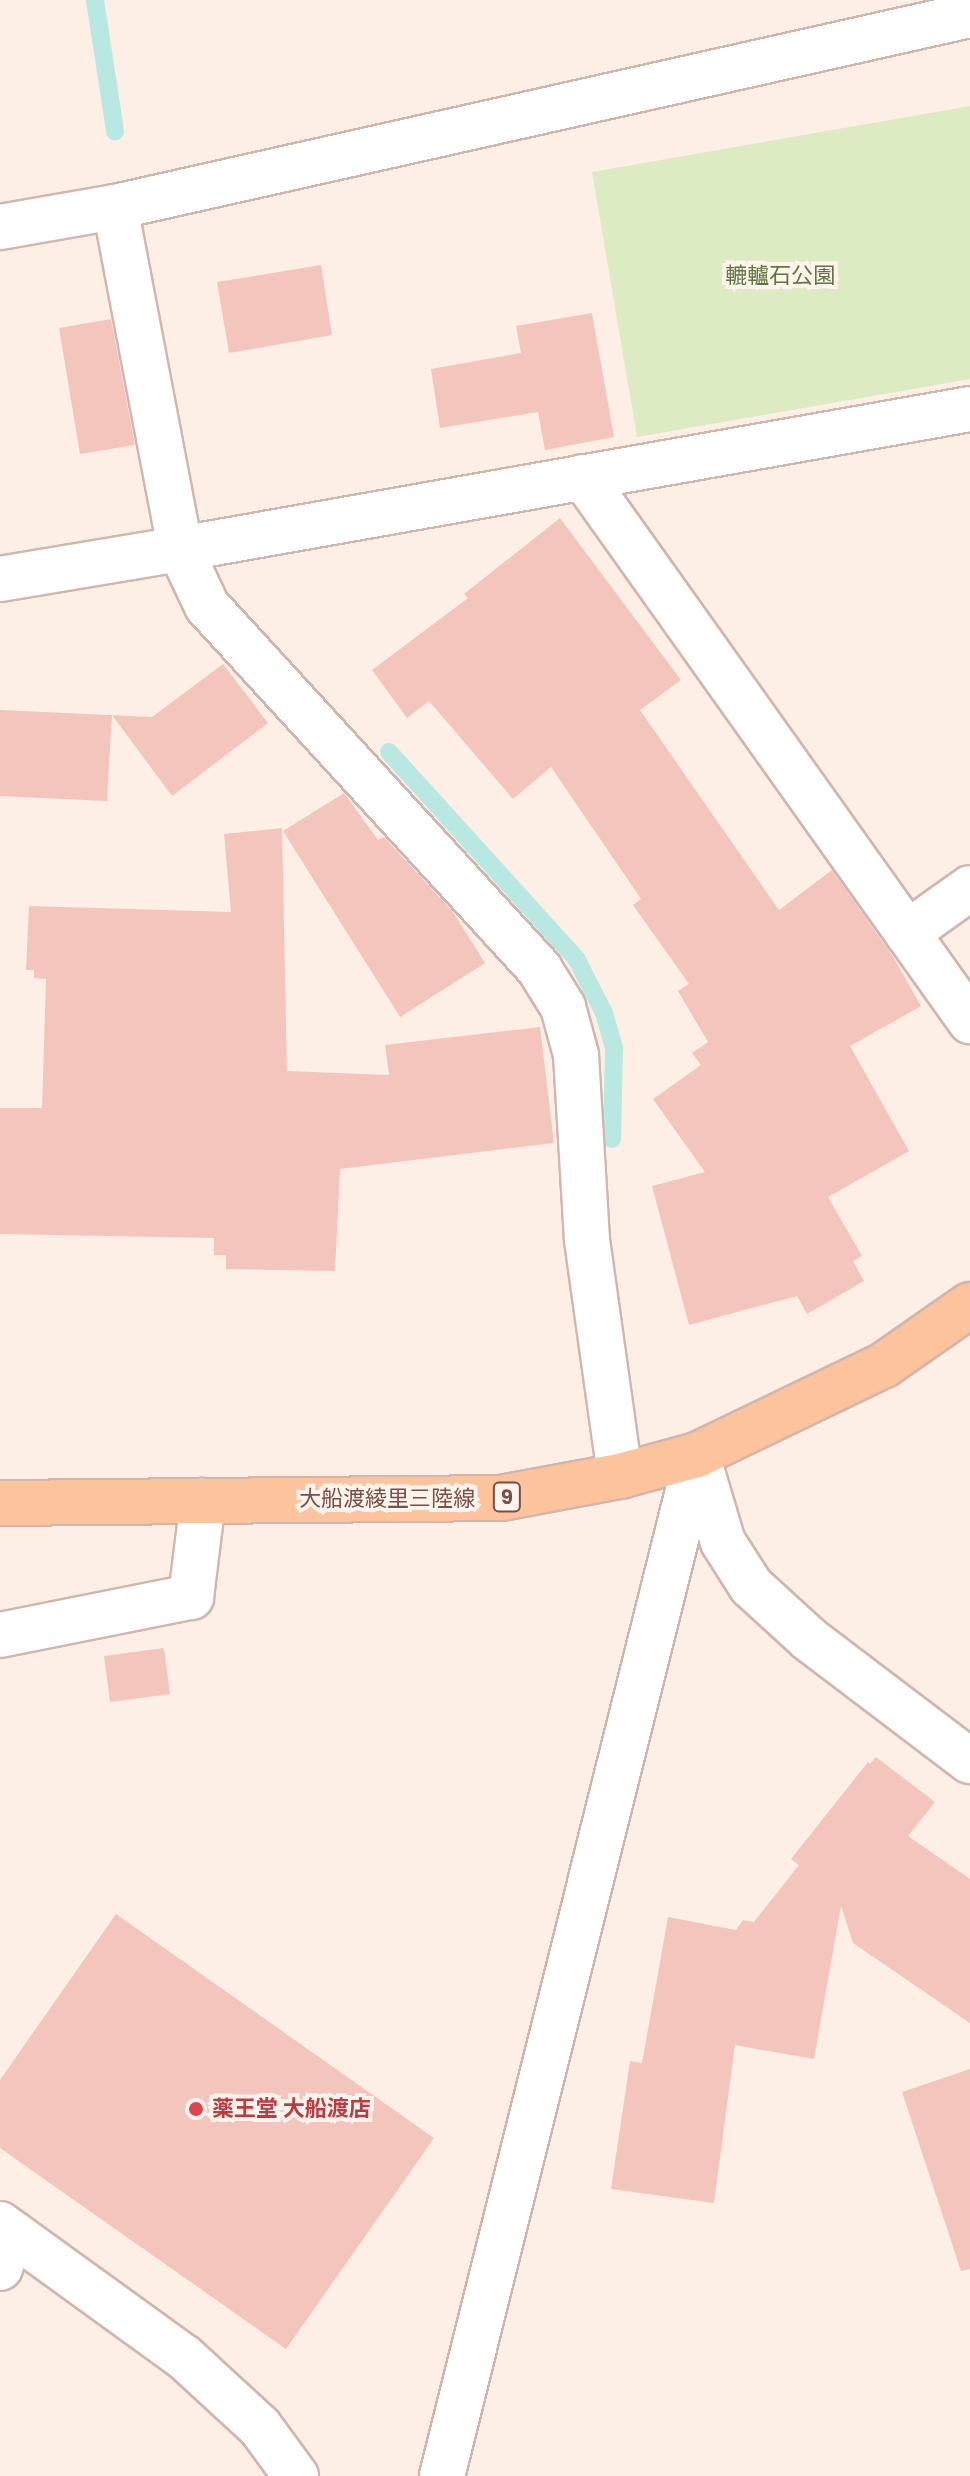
<!DOCTYPE html>
<meta charset="utf-8">
<style>
body{margin:0}
#map{position:relative;width:970px;height:2476px;overflow:hidden;background:#fdefe6;font-family:Poppins,"Noto Sans JP",sans-serif}
div>[style]{position:absolute}
.green>*{inset:0;background:#ddebc3}
.stream>*{height:18px;margin:-9px;padding:0 9px;transform-origin:9px;border-radius:9px;background:#b9e8e3}
.building>*{inset:0;background:#f3c5bd}
.roads{filter:drop-shadow(2px 0 #d1b6ae) drop-shadow(-2px 0 #d1b6ae) drop-shadow(0 2px #d1b6ae) drop-shadow(0 -2px #d1b6ae)}
.minor>*{height:44px;margin:-22px;padding:0 22px;transform-origin:22px;border-radius:22px;background:#fff}
.tertiary>*{height:44px;margin:-22px;padding:0 22px;transform-origin:22px;border-radius:22px;background:#fff}
.primary>*{height:44px;margin:-22px;padding:0 22px;transform-origin:22px;border-radius:22px;background:#fdc39d}
.dots>*{width:22px;height:22px;translate:-50% -50%;box-sizing:border-box;border:4px solid #fff4ed;border-radius:50%}
span{translate:-50% -50%;white-space:nowrap;text-align:center;line-height:1.15;-webkit-text-stroke:8px #fff4ed;paint-order:stroke}
.shield-label span{padding:2px 6px;background:#fff4ed;border:2px solid;border-radius:6px;-webkit-text-stroke-width:0}
.shield-label{font-size:20px;color:#774f49;font-weight:700}
.park-label{font-size:22px;color:#5d783e}
.street-label{font-size:22px;color:#774f49}
.health-label{font-size:22px;color:#be3a42;font-weight:700}
.left{translate:0 -50%;text-align:left}
</style>
<div id="map">
<div class="green">
<div style="clip-path:polygon(970px 106px,970px 379px,637px 437px,592px 172px)"></div>
</div>
<div class="stream">
<div style="left:95px;top:0;width:133px;rotate:81.3deg"></div>
<div style="left:389px;top:752px;width:278px;rotate:47.8deg"></div>
<div style="left:576px;top:958px;width:62px;rotate:63deg"></div>
<div style="left:604px;top:1013px;width:37px;rotate:74deg"></div>
<div style="left:614px;top:1049px;width:90px;rotate:91.3deg"></div>
</div>
<div class="building">
<div style="clip-path:polygon(321px 265px,332px 335px,229px 353px,217px 282px)"></div>
<div style="clip-path:polygon(592px 313px,614px 437px,545px 450px,538px 412px,440px 428px,431px 369px,521px 353px,516px 326px)"></div>
<div style="clip-path:polygon(111px 319px,135px 445px,80px 454px,59px 328px)"></div>
<div style="clip-path:polygon(560px 518px,681px 680px,640px 710px,779px 910px,832px 870px,892px 955px,921px 1006px,850px 1046px,909px 1151px,828px 1197px,862px 1256px,853px 1261px,864px 1281px,807px 1314px,797px 1296px,689px 1325px,652px 1186px,705px 1172px,653px 1099px,701px 1065px,692px 1053px,708px 1042px,678px 991px,689px 984px,633px 905px,641px 899px,551px 767px,513px 799px,429px 701px,407px 718px,372px 670px,468px 598px,464px 594px)"></div>
<div style="clip-path:polygon(223px 664px,268px 723px,172px 796px,112px 715px,107px 801px,0 796px,0 710px,152px 717px)"></div>
<div style="clip-path:polygon(344px 793px,378px 840px,384px 837px,453px 912px,485px 963px,400px 1017px,283px 831px)"></div>
<div style="clip-path:polygon(282px 828px,287px 1071px,389px 1075px,385px 1045px,540px 1027px,554px 1143px,340px 1169px,335px 1271px,226px 1269px,226px 1255px,214px 1255px,214px 1238px,0 1234px,0 1108px,42px 1108px,46px 979px,34px 978px,34px 970px,26px 970px,29px 906px,231px 912px,224px 834px)"></div>
<div style="clip-path:polygon(164px 1648px,170px 1694px,110px 1702px,104px 1656px)"></div>
<div style="clip-path:polygon(876px 1757px,935px 1802px,908px 1836px,970px 1879px,970px 2023px,853px 1943px,841px 1906px,814px 2059px,735px 2045px,714px 2203px,611px 2189px,630px 2061px,642px 2063px,668px 1917px,736px 1930px,743px 1920px,754px 1922px,799px 1865px,791px 1859px,868px 1762px,870px 1764px)"></div>
<div style="clip-path:polygon(116px 1914px,434px 2138px,286px 2349px,0 2148px,0 2080px)"></div>
<div style="clip-path:polygon(970px 2069px,970px 2269px,961px 2271px,902px 2092px)"></div>
</div>
<div class="roads">
<div class="minor">
<div style="left:115px;top:207px;width:348px;rotate:79.2deg"></div>
<div style="left:180px;top:549px;width:802px;rotate:-10.05deg"></div>
<div style="left:0;top:227px;width:117px;rotate:-9.9deg"></div>
<div style="left:115px;top:207px;width:876px;rotate:-12.66deg"></div>
<div style="left:583px;top:477px;width:668px;rotate:54.57deg"></div>
<div style="left:0;top:579px;width:182px;rotate:-9.5deg"></div>
<div style="left:180px;top:549px;width:63px;rotate:64.7deg"></div>
<div style="left:207px;top:606px;width:493px;rotate:47.5deg"></div>
<div style="left:540px;top:970px;width:44px;rotate:58.1deg"></div>
<div style="left:563px;top:1007px;width:50px;rotate:74.8deg"></div>
<div style="left:576px;top:1055px;width:185px;rotate:86.6deg"></div>
<div style="left:587px;top:1240px;width:238px;rotate:82deg"></div>
<div style="left:907px;top:933px;width:77px;rotate:-35.5deg"></div>
<div style="left:0;top:1635px;width:195px;rotate:-11.3deg"></div>
<div style="left:191px;top:1597px;width:97px;rotate:-82.9deg"></div>
<div style="left:0;top:2268px;width:37px;rotate:-71deg"></div>
<div style="left:442px;top:2476px;width:1052px;rotate:-75.98deg"></div>
</div>
<div class="tertiary">
<div style="left:697px;top:1455px;width:91px;rotate:73.4deg"></div>
<div style="left:723px;top:1542px;width:52px;rotate:57.5deg"></div>
<div style="left:751px;top:1586px;width:79px;rotate:42.4deg"></div>
<div style="left:809px;top:1639px;width:202px;rotate:37.2deg"></div>
<div style="left:0;top:2224px;width:227px;rotate:35.9deg"></div>
<div style="left:184px;top:2357px;width:103px;rotate:42.6deg"></div>
<div style="left:260px;top:2427px;width:61px;rotate:53.7deg"></div>
</div>
<div class="primary">
<div style="left:0;top:1503px;width:501px;rotate:-0.57deg"></div>
<div style="left:501px;top:1498px;width:121px;rotate:-10.5deg"></div>
<div style="left:620px;top:1476px;width:80px;rotate:-15.3deg"></div>
<div style="left:697px;top:1455px;width:208px;rotate:-25.7deg"></div>
<div style="left:884px;top:1365px;width:105px;rotate:-34.9deg"></div>
</div>
</div>
<div class="dots">
<div style="left:196px;top:2109px;background:#e0444e"></div>
</div>
<div class="shield-label">
<span style="left:507px;top:1497px">9</span>
</div>
<div class="park-label">
<span style="left:780px;top:276px">轆轤石公園</span>
</div>
<div class="street-label">
<span style="left:387px;top:1499px">大船渡綾里三陸線</span>
</div>
<div class="health-label">
<span class="left" style="left:212px;top:2109px">薬王堂 大船渡店</span>
</div>
</div>
